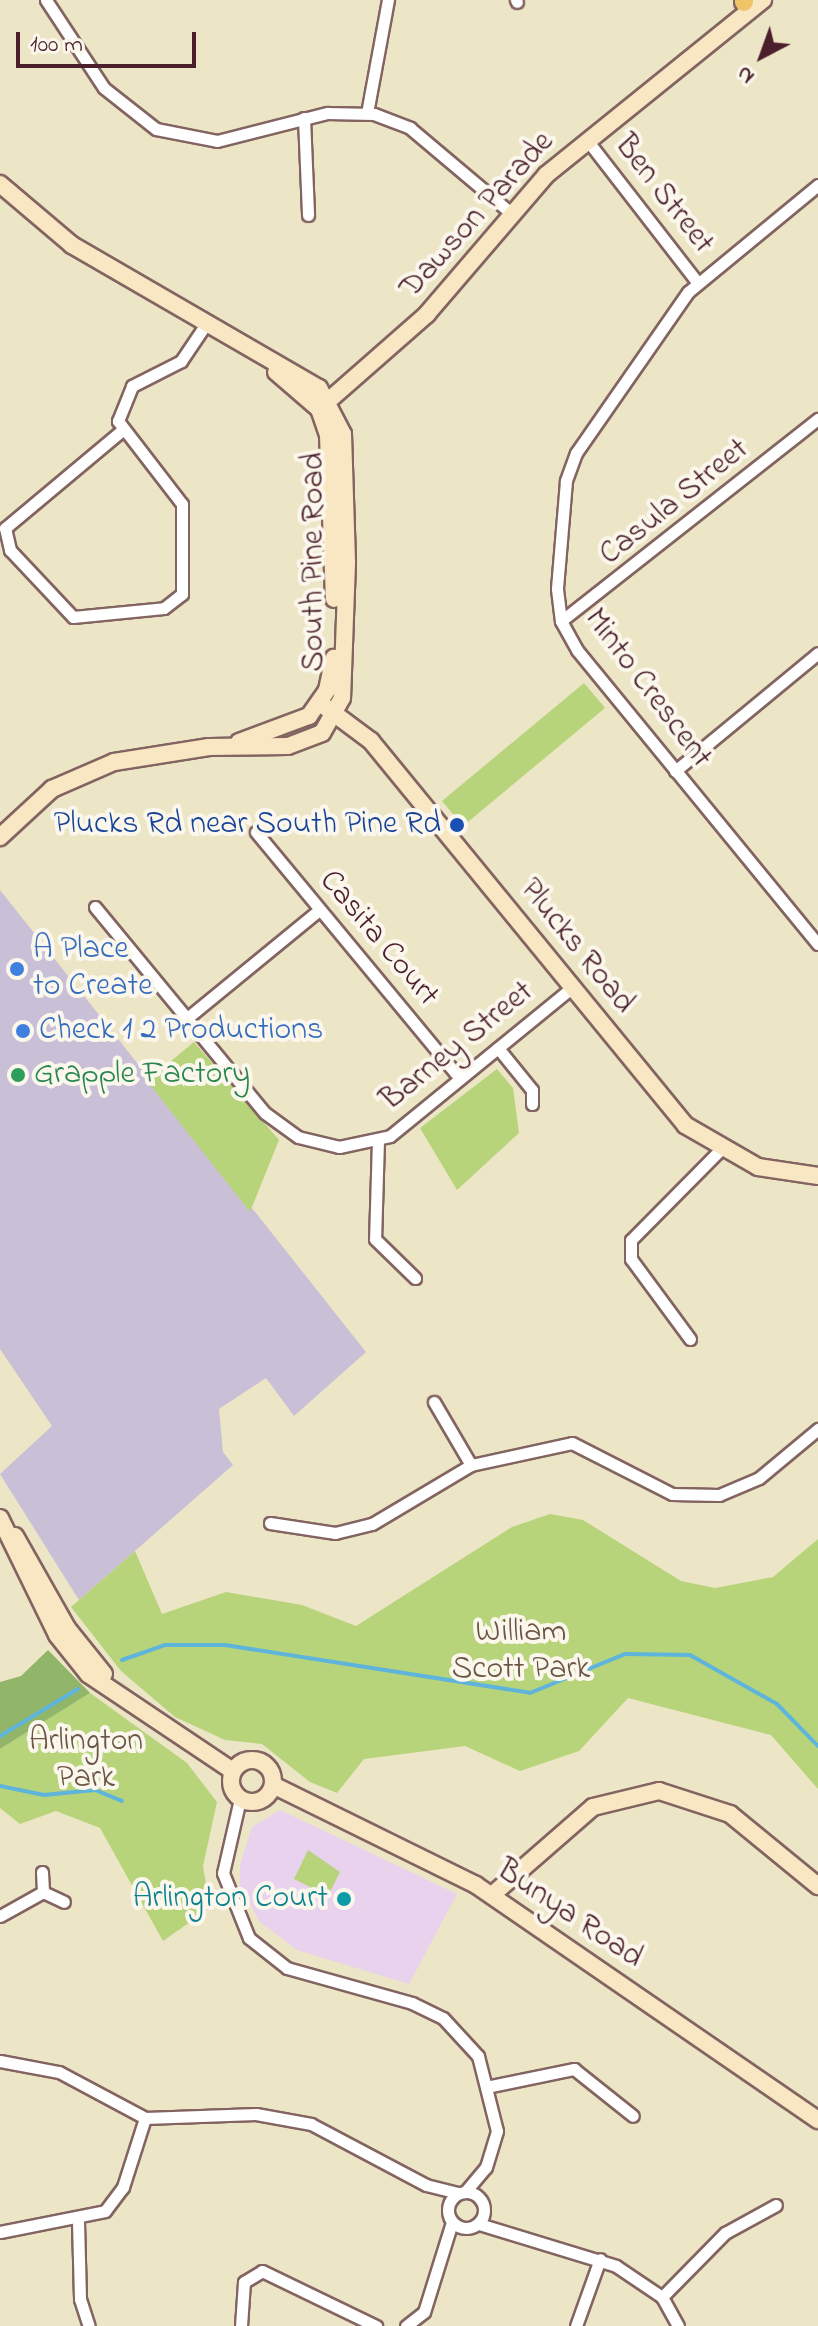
<!DOCTYPE html>
<style>
body{margin:0}
#map{position:relative;width:818px;height:2326px;overflow:hidden;background:#ece5c6;font-family:"Indie Flower",sans-serif}
div>[style]{position:absolute}
.built>*{inset:0;background:#e8d2ee}
.industrial>*{inset:0;background:#c9bfd7}
.green>*{inset:0;background:#b7d47a}
.forest>*{inset:0;background:#91b66a}
.stream>*{height:4px;margin:-2px;padding:0 2px;transform-origin:2px;border-radius:2px;background:#5eb4db}
.roads{filter:drop-shadow(2px 0 #836461) drop-shadow(-2px 0 #836461) drop-shadow(0 2px #836461) drop-shadow(0 -2px #836461)}
.street>*{height:11px;margin:-5.5px;padding:0 5.5px;transform-origin:5.5px;border-radius:5.5px;background:#fff}
.street>.ring{margin:-5.5px;padding:0;box-sizing:content-box;background:none;border:11px solid #fff;border-radius:50%}
.secondary>*{height:16px;margin:-8px;padding:0 8px;transform-origin:8px;border-radius:8px;background:#f9e7c3}
.secondary>.ring{margin:-8px;padding:0;box-sizing:content-box;background:none;border:16px solid #f9e7c3;border-radius:50%}
.primary>*{height:18px;margin:-9px;padding:0 9px;transform-origin:9px;border-radius:9px;background:#efc469}
.dots>*{width:22px;height:22px;translate:-50% -50%;box-sizing:border-box;border:4px solid #fbf7ec;border-radius:50%}
span{translate:-50% -50%;white-space:nowrap;text-align:center;line-height:1.15;-webkit-text-stroke:8px #fbf7ec;paint-order:stroke}
.street-label{font-size:32px;color:#4a1f2b}
.transit-label{font-size:32px;color:#164399}
.right{translate:-100% -50%;text-align:right}
.shop-label{font-size:32px;color:#366cbe}
.left{translate:0 -50%;text-align:left}
.leisure-label{font-size:32px;color:#27864d}
.park-label{font-size:32px;color:#6b5543}
.culture-label{font-size:32px;color:#0d838f}
.north{position:absolute;left:722px;top:16px;width:80px;height:80px;-webkit-text-stroke:6px #fbf7ec;paint-order:stroke;rotate:221deg;font-size:22px;font-weight:700;line-height:32px;text-align:center;color:#4a1f2b}
.north::after{content:'';display:block;margin:auto;width:28px;height:36px;background:#4a1f2b;clip-path:polygon(50% 0,100% 100%,50% 72%,0 100%)}
.scale{position:absolute;left:16px;top:32px;width:180px;height:36px;box-sizing:border-box;border:4px solid #4a1f2b;border-top:0;padding-left:10px;font-size:24px;line-height:28px;white-space:nowrap;color:#4a1f2b;-webkit-text-stroke:6px #fbf7ec;paint-order:stroke}
</style>
<div id="map">
<div class="built">
<div style="clip-path:polygon(280px 1810px,457px 1894px,409px 1984px,297px 1950px,259px 1921px,240px 1885px,240px 1865px,252px 1827px)"></div>
</div>
<div class="industrial">
<div style="clip-path:polygon(0 890px,366px 1352px,294px 1416px,266px 1378px,219px 1409px,223px 1452px,233px 1465px,79px 1600px,0 1474px,52px 1426px,0 1349px)"></div>
</div>
<div class="green">
<div style="clip-path:polygon(584px 683px,605px 708px,463px 826px,442px 801px)"></div>
<div style="clip-path:polygon(194px 1042px,279px 1140px,250px 1212px,147px 1081px)"></div>
<div style="clip-path:polygon(497px 1069px,513px 1088px,519px 1133px,457px 1190px,420px 1128px)"></div>
<div style="clip-path:polygon(550px 1514px,583px 1520px,681px 1581px,715px 1588px,773px 1577px,818px 1539px,818px 1789px,771px 1735px,628px 1698px,579px 1751px,520px 1771px,465px 1746px,364px 1759px,337px 1793px,310px 1782px,262px 1744px,225px 1740px,175px 1717px,121px 1671px,71px 1607px,135px 1551px,162px 1614px,226px 1592px,302px 1605px,356px 1626px,512px 1527px)"></div>
<div style="clip-path:polygon(90px 1693px,187px 1763px,217px 1802px,203px 1866px,210px 1908px,163px 1941px,100px 1828px,56px 1811px,20px 1824px,0 1808px,0 1749px)"></div>
<div style="clip-path:polygon(308px 1850px,340px 1872px,328px 1896px,294px 1879px)"></div>
</div>
<div class="forest">
<div style="clip-path:polygon(48px 1650px,90px 1693px,0 1749px,0 1682px,21px 1676px)"></div>
</div>
<div class="stream">
<div style="left:122px;top:1660px;width:46px;rotate:-19.2deg"></div>
<div style="left:165px;top:1645px;width:60px"></div>
<div style="left:225px;top:1645px;width:309px;rotate:8.9deg"></div>
<div style="left:530px;top:1693px;width:103px;rotate:-22.3deg"></div>
<div style="left:625px;top:1654px;width:65px;rotate:0.9deg"></div>
<div style="left:690px;top:1655px;width:100px;rotate:29.4deg"></div>
<div style="left:777px;top:1704px;width:59px;rotate:45.7deg"></div>
<div style="left:0;top:1736px;width:91px;rotate:-31.1deg"></div>
<div style="left:0;top:1786px;width:45px;rotate:11.6deg"></div>
<div style="left:44px;top:1795px;width:51px;rotate:-5.6deg"></div>
<div style="left:95px;top:1790px;width:29px;rotate:22deg"></div>
</div>
<div class="roads">
<div class="street">
<div style="left:46px;top:0;width:105px;rotate:56.6deg"></div>
<div style="left:104px;top:88px;width:66px;rotate:38.3deg"></div>
<div style="left:156px;top:129px;width:62px;rotate:11.1deg"></div>
<div style="left:217px;top:141px;width:114px;rotate:-14.3deg"></div>
<div style="left:327px;top:113px;width:47px;rotate:1.2deg"></div>
<div style="left:374px;top:114px;width:39px;rotate:21deg"></div>
<div style="left:410px;top:128px;width:133px;rotate:40.1deg"></div>
<div style="left:516px;top:0;width:2px;rotate:63deg"></div>
<div style="left:367px;top:113px;width:115px;rotate:-79.5deg"></div>
<div style="left:304px;top:118px;width:97px;rotate:87.6deg"></div>
<div style="left:587px;top:140px;width:181px;rotate:52.2deg"></div>
<div style="left:818px;top:185px;width:168px;rotate:140.5deg"></div>
<div style="left:688px;top:292px;width:196px;rotate:124.8deg"></div>
<div style="left:576px;top:453px;width:30px;rotate:110deg"></div>
<div style="left:566px;top:481px;width:108px;rotate:94.8deg"></div>
<div style="left:557px;top:589px;width:32px;rotate:83deg"></div>
<div style="left:561px;top:621px;width:33px;rotate:61deg"></div>
<div style="left:577px;top:650px;width:380px;rotate:50.7deg"></div>
<div style="left:120px;top:432px;width:150px;rotate:140.1deg"></div>
<div style="left:5px;top:528px;width:23px;rotate:77deg"></div>
<div style="left:10px;top:550px;width:92px;rotate:46.8deg"></div>
<div style="left:73px;top:617px;width:91px;rotate:-5.6deg"></div>
<div style="left:164px;top:608px;width:23px;rotate:-38deg"></div>
<div style="left:182px;top:594px;width:90px;rotate:-90deg"></div>
<div style="left:182px;top:504px;width:105px;rotate:-127.6deg"></div>
<div style="left:118px;top:421px;width:38px;rotate:-68deg"></div>
<div style="left:132px;top:386px;width:55px;rotate:-27deg"></div>
<div style="left:181px;top:361px;width:45px;rotate:-56deg"></div>
<div style="left:561px;top:621px;width:327px;rotate:-38.2deg"></div>
<div style="left:675px;top:771px;width:185px;rotate:-39.5deg"></div>
<div style="left:256px;top:832px;width:320px;rotate:50.4deg"></div>
<div style="left:95px;top:907px;width:267px;rotate:50.5deg"></div>
<div style="left:265px;top:1113px;width:41px;rotate:36deg"></div>
<div style="left:298px;top:1137px;width:42px;rotate:13.7deg"></div>
<div style="left:339px;top:1147px;width:52px;rotate:-12.2deg"></div>
<div style="left:390px;top:1136px;width:236px;rotate:-39.2deg"></div>
<div style="left:186px;top:1019px;width:172px;rotate:-39.3deg"></div>
<div style="left:498px;top:1048px;width:54px;rotate:51deg"></div>
<div style="left:532px;top:1090px;width:14px;rotate:90deg"></div>
<div style="left:378px;top:1140px;width:99px;rotate:91.7deg"></div>
<div style="left:375px;top:1239px;width:56px;rotate:44.3deg"></div>
<div style="left:690px;top:1339px;width:99px;rotate:-126.4deg"></div>
<div style="left:631px;top:1259px;width:19px;rotate:-90deg"></div>
<div style="left:631px;top:1240px;width:125px;rotate:-45.3deg"></div>
<div style="left:434px;top:1402px;width:73px;rotate:59.6deg"></div>
<div style="left:270px;top:1523px;width:66px;rotate:8.7deg"></div>
<div style="left:335px;top:1533px;width:38px;rotate:-14deg"></div>
<div style="left:372px;top:1524px;width:115px;rotate:-30.8deg"></div>
<div style="left:471px;top:1465px;width:103px;rotate:-12.3deg"></div>
<div style="left:572px;top:1443px;width:112px;rotate:27deg"></div>
<div style="left:672px;top:1494px;width:47px;rotate:1.2deg"></div>
<div style="left:719px;top:1495px;width:43px;rotate:-23deg"></div>
<div style="left:759px;top:1478px;width:77px;rotate:-39.7deg"></div>
<div style="left:240px;top:1799px;width:76px;rotate:102.9deg"></div>
<div style="left:223px;top:1873px;width:70px;rotate:68.2deg"></div>
<div style="left:249px;top:1938px;width:48px;rotate:38.3deg"></div>
<div style="left:287px;top:1968px;width:130px;rotate:15.6deg"></div>
<div style="left:412px;top:2003px;width:34px;rotate:26deg"></div>
<div style="left:443px;top:2018px;width:52px;rotate:47.4deg"></div>
<div style="left:478px;top:2056px;width:77px;rotate:75.8deg"></div>
<div style="left:497px;top:2131px;width:38px;rotate:107deg"></div>
<div style="left:486px;top:2167px;width:33px;rotate:130deg"></div>
<div style="left:42px;top:1872px;width:20px;rotate:87deg"></div>
<div style="left:43px;top:1892px;width:23px;rotate:25deg"></div>
<div style="left:0;top:1916px;width:49px;rotate:-29.2deg"></div>
<div style="left:0;top:2061px;width:60px;rotate:10.6deg"></div>
<div style="left:59px;top:2072px;width:98px;rotate:28.1deg"></div>
<div style="left:145px;top:2118px;width:111px;rotate:-2.1deg"></div>
<div style="left:256px;top:2114px;width:56px;rotate:10.3deg"></div>
<div style="left:311px;top:2124px;width:130px;rotate:27.9deg"></div>
<div style="left:426px;top:2185px;width:34px;rotate:14deg"></div>
<div style="left:491px;top:2086px;width:85px;rotate:-11.6deg"></div>
<div style="left:574px;top:2069px;width:75px;rotate:38.5deg"></div>
<div class="ring" style="left:448px;top:2192px;width:25px;height:25px"></div>
<div style="left:78px;top:2222px;width:77px;rotate:88.5deg"></div>
<div style="left:80px;top:2299px;width:28px;rotate:72deg"></div>
<div style="left:479px;top:2224px;width:143px;rotate:17deg"></div>
<div style="left:616px;top:2266px;width:55px;rotate:34deg"></div>
<div style="left:662px;top:2297px;width:33px;rotate:61deg"></div>
<div style="left:0;top:2232px;width:107px;rotate:-11.3deg"></div>
<div style="left:105px;top:2211px;width:30px;rotate:-53deg"></div>
<div style="left:123px;top:2187px;width:72px;rotate:-72.3deg"></div>
<div style="left:662px;top:2297px;width:90px;rotate:-45.5deg"></div>
<div style="left:725px;top:2233px;width:58px;rotate:-28.8deg"></div>
<div style="left:241px;top:2326px;width:44px;rotate:-86.1deg"></div>
<div style="left:244px;top:2282px;width:21px;rotate:-31deg"></div>
<div style="left:262px;top:2271px;width:127px;rotate:25.8deg"></div>
<div style="left:406px;top:2326px;width:23px;rotate:-38deg"></div>
<div style="left:424px;top:2312px;width:94px;rotate:-72.7deg"></div>
<div style="left:576px;top:2326px;width:71px;rotate:-70.3deg"></div>
</div>
<div class="secondary">
<div style="left:0;top:184px;width:94px;rotate:40.3deg"></div>
<div style="left:72px;top:245px;width:285px;rotate:30.1deg"></div>
<div style="left:319px;top:388px;width:52px;rotate:62.4deg"></div>
<div style="left:343px;top:434px;width:129px;rotate:88.2deg"></div>
<div style="left:347px;top:563px;width:135px;rotate:92.1deg"></div>
<div style="left:342px;top:698px;width:40px;rotate:119.7deg"></div>
<div style="left:322px;top:733px;width:36px;rotate:159deg"></div>
<div style="left:288px;top:746px;width:79px;rotate:179.3deg"></div>
<div style="left:209px;top:747px;width:96px;rotate:171deg"></div>
<div style="left:114px;top:762px;width:68px;rotate:156.5deg"></div>
<div style="left:52px;top:789px;width:71px;rotate:137.3deg"></div>
<div style="left:276px;top:372px;width:57px;rotate:40.7deg"></div>
<div style="left:319px;top:409px;width:28px;rotate:71deg"></div>
<div style="left:328px;top:435px;width:164px;rotate:87.9deg"></div>
<div style="left:319px;top:409px;width:144px;rotate:-41.3deg"></div>
<div style="left:427px;top:314px;width:183px;rotate:-49.4deg"></div>
<div style="left:546px;top:175px;width:279px;rotate:-38.9deg"></div>
<div style="left:320px;top:703px;width:64px;rotate:36.7deg"></div>
<div style="left:371px;top:741px;width:496px;rotate:50.7deg"></div>
<div style="left:685px;top:1125px;width:84px;rotate:29.9deg"></div>
<div style="left:758px;top:1167px;width:61px;rotate:8.5deg"></div>
<div style="left:239px;top:742px;width:75px;rotate:-20.4deg"></div>
<div style="left:309px;top:716px;width:32px;rotate:-55deg"></div>
<div style="left:327px;top:690px;width:33px;rotate:-78deg"></div>
<div style="left:0;top:1518px;width:130px;rotate:64deg"></div>
<div style="left:57px;top:1635px;width:50px;rotate:51.5deg"></div>
<div style="left:88px;top:1674px;width:174px;rotate:33.8deg"></div>
<div style="left:15px;top:1536px;width:106px;rotate:60.5deg"></div>
<div style="left:67px;top:1628px;width:59px;rotate:51.2deg"></div>
<div class="ring" style="left:231px;top:1760px;width:26px;height:26px"></div>
<div style="left:273px;top:1785px;width:226px;rotate:26.2deg"></div>
<div style="left:476px;top:1885px;width:415px;rotate:34.5deg"></div>
<div style="left:492px;top:1895px;width:134px;rotate:-41.1deg"></div>
<div style="left:593px;top:1807px;width:68px;rotate:-13.6deg"></div>
<div style="left:659px;top:1791px;width:75px;rotate:17.9deg"></div>
<div style="left:730px;top:1814px;width:114px;rotate:39.3deg"></div>
</div>
<div class="primary">
<div style="left:744px;top:0;width:2px;rotate:90deg"></div>
</div>
</div>
<div class="dots">
<div style="left:457px;top:825px;background:#1a4fb4"></div>
<div style="left:17px;top:969px;background:#3f7fe0"></div>
<div style="left:23px;top:1031px;background:#3f7fe0"></div>
<div style="left:18px;top:1075px;background:#2e9e5b"></div>
<div style="left:344px;top:1899px;background:#0f9aa8"></div>
</div>
<div class="street-label">
<span style="left:663px;top:195px;rotate:52deg">Ben Street</span>
<span style="left:478px;top:216px;rotate:-48deg">Dawson Parade</span>
<span style="left:675px;top:503px;rotate:-39deg">Casula Street</span>
<span style="left:315px;top:562px;rotate:-90deg">South Pine Road</span>
<span style="left:647px;top:689px;rotate:53deg">Minto Crescent</span>
<span style="left:378px;top:939px;rotate:50deg">Casita Court</span>
<span style="left:576px;top:947px;rotate:51deg">Plucks Road</span>
<span style="left:458px;top:1047px;rotate:-39deg">Barney Street</span>
<span style="left:569px;top:1915px;rotate:34deg">Bunya Road</span>
</div>
<div class="transit-label">
<span class="right" style="left:441px;top:825px">Plucks Rd near South Pine Rd</span>
</div>
<div class="shop-label">
<span class="left" style="left:33px;top:969px">A Place<br>to Create</span>
<span class="left" style="left:39px;top:1031px">Check 1 2 Productions</span>
</div>
<div class="leisure-label">
<span class="left" style="left:34px;top:1075px">Grapple Factory</span>
</div>
<div class="park-label">
<span style="left:521px;top:1652px">William<br>Scott Park</span>
<span style="left:86px;top:1761px">Arlington<br>Park</span>
</div>
<div class="culture-label">
<span class="right" style="left:328px;top:1899px">Arlington Court</span>
</div>
<div class="north">N</div>
<div class="scale">100 m</div>
</div>
